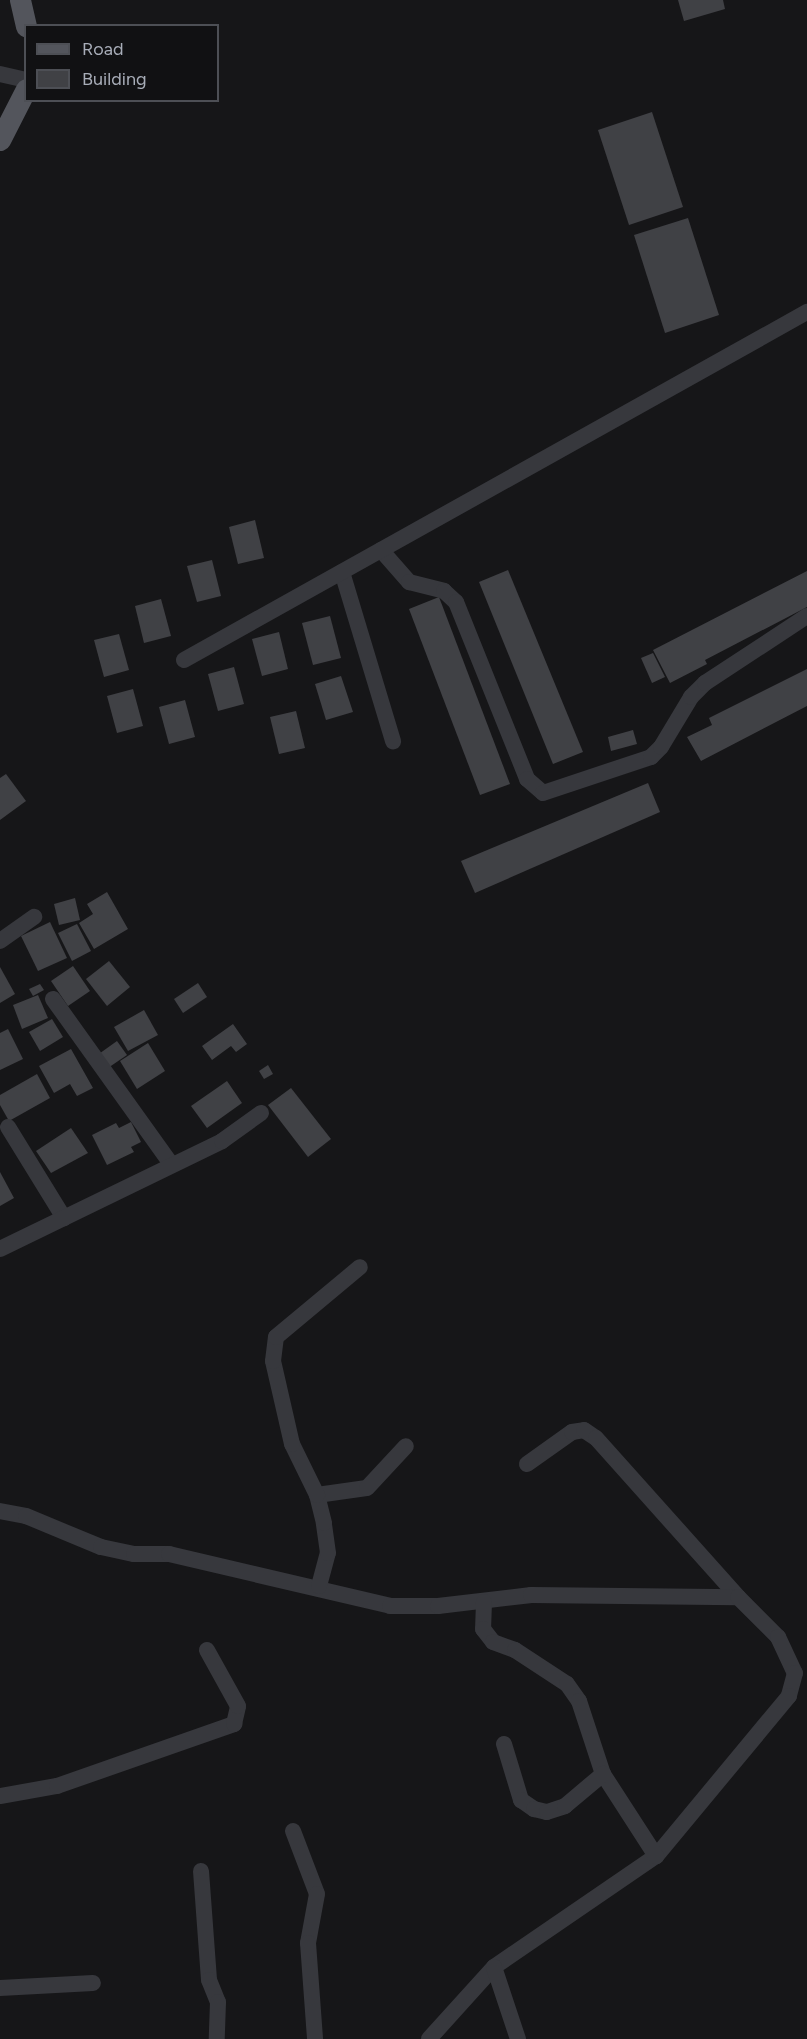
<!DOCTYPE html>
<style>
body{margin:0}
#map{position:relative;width:807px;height:2039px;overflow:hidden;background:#161618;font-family:Figtree,sans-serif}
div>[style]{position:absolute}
.building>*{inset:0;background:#404145}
.minor>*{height:16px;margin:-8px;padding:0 8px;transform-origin:8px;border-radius:8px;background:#37383d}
.major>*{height:21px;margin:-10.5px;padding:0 10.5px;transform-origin:10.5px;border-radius:10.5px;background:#53555c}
span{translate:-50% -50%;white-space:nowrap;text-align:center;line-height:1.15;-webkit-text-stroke:4.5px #111113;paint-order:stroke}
.legend{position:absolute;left:24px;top:24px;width:195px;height:78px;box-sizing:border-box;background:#111113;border:2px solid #4d4f55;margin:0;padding:8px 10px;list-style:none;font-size:18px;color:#a8adb8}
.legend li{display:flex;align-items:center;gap:12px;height:30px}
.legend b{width:30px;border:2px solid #4d4f55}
</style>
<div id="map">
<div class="building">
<div style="clip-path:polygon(678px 0,723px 0,725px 9px,684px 21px)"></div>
<div style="clip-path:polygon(652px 112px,683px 207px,629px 225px,598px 130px)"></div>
<div style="clip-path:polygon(688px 218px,719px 315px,665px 333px,634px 235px)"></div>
<div style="clip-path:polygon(255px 520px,264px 558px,238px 564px,229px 527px)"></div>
<div style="clip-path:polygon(212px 560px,221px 596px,197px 602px,187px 566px)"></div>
<div style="clip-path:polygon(508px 570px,583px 752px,553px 764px,479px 582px)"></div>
<div style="clip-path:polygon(807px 571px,807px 607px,705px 660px,707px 664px,670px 683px,653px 650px)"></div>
<div style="clip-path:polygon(439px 597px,510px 784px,480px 795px,409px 609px)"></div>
<div style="clip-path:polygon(161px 599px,171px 636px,144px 643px,135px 606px)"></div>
<div style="clip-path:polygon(330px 616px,341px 658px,313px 665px,302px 623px)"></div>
<div style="clip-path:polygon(279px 632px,288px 669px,262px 676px,252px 639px)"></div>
<div style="clip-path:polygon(119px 634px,129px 670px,104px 677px,94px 640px)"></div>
<div style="clip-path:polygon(653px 653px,665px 677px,652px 683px,641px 658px)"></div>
<div style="clip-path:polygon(234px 667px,244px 704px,218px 711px,208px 674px)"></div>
<div style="clip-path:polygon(807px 669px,807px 706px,701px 761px,687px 737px,712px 725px,709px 718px)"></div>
<div style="clip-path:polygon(341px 676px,353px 712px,326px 720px,315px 684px)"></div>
<div style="clip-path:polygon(133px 689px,143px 726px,117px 733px,107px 696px)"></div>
<div style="clip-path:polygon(185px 700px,195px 737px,169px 744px,159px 707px)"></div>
<div style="clip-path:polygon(296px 711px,305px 748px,279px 754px,270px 717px)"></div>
<div style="clip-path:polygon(633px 730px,637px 744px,611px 751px,608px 737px)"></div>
<div style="clip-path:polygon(6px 774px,26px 801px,0 820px,0 778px)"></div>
<div style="clip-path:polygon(648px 783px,660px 812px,475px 893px,461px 861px)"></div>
<div style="clip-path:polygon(107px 892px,128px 929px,94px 949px,79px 923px,93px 914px,87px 904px)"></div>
<div style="clip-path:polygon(75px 898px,80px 920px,59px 925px,54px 904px)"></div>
<div style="clip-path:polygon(50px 922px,67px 958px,38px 971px,21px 936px)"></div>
<div style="clip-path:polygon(77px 924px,91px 951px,72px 961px,58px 933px)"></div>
<div style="clip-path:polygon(109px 961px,130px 987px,107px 1006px,86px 979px)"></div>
<div style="clip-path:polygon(73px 966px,90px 991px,68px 1006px,51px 981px)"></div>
<div style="clip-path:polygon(0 967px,15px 994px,0 1003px)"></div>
<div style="clip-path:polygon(198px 983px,207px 997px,183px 1013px,174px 999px)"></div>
<div style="clip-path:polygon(40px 984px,44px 990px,33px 996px,29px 989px)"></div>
<div style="clip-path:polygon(38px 995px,48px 1018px,22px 1029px,13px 1005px)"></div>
<div style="clip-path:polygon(144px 1010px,158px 1035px,128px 1051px,114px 1027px)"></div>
<div style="clip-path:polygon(52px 1019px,63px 1037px,40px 1051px,29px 1032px)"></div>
<div style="clip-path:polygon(233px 1024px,247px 1044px,236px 1052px,231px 1046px,212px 1060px,202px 1046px)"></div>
<div style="clip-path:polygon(8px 1029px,23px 1059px,0 1070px,0 1033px)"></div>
<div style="clip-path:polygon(117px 1041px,127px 1055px,105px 1070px,96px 1056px)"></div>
<div style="clip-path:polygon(148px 1043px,165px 1071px,137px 1089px,120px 1061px)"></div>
<div style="clip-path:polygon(71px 1049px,93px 1088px,77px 1096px,70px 1084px,54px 1093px,39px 1066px)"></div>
<div style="clip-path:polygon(268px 1065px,273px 1074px,264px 1079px,259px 1071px)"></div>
<div style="clip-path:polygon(37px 1074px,50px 1098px,9px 1121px,0 1105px,0 1095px)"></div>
<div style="clip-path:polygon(227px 1081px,242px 1103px,207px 1128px,191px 1106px)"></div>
<div style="clip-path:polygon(291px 1088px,331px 1139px,308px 1157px,268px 1105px)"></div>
<div style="clip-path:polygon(131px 1122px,141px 1142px,131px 1147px,134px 1152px,107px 1165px,92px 1135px,116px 1123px,119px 1128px)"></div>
<div style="clip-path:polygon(71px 1128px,88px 1153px,51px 1173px,36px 1151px)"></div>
<div style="clip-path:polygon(0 1172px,14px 1198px,0 1206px)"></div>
</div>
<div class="minor">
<div style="left:0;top:74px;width:27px;rotate:13deg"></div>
<div style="left:381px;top:550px;width:43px;rotate:48.8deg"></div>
<div style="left:409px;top:582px;width:36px;rotate:14deg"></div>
<div style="left:444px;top:591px;width:16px;rotate:43deg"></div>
<div style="left:456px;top:602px;width:191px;rotate:68.1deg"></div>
<div style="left:527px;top:779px;width:21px;rotate:41deg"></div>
<div style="left:543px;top:793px;width:114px;rotate:-18.4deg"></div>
<div style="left:651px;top:757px;width:14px;rotate:-45deg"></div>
<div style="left:661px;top:747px;width:58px;rotate:-59deg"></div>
<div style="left:691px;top:697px;width:20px;rotate:-45deg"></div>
<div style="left:705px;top:683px;width:122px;rotate:-33.3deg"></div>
<div style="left:342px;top:572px;width:177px;rotate:73.2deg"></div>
<div style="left:184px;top:660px;width:714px;rotate:-29.19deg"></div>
<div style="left:0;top:941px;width:42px;rotate:-35.2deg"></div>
<div style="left:53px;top:999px;width:203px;rotate:54.4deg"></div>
<div style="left:8px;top:1127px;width:107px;rotate:58.4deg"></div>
<div style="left:0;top:1249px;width:247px;rotate:-25.9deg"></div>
<div style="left:222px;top:1141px;width:48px;rotate:-35.7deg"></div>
<div style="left:527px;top:1464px;width:55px;rotate:-35.4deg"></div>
<div style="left:572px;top:1432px;width:12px;rotate:-9deg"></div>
<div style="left:584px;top:1430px;width:14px;rotate:34deg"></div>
<div style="left:596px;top:1438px;width:213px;rotate:48.2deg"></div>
<div style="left:317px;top:1495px;width:50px;rotate:-8deg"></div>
<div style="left:367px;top:1488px;width:57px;rotate:-47.1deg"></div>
<div style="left:0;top:1511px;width:26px;rotate:11deg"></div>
<div style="left:26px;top:1516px;width:81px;rotate:22.5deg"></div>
<div style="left:101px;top:1547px;width:34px;rotate:12deg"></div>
<div style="left:134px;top:1554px;width:35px"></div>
<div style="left:169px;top:1554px;width:227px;rotate:13.2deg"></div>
<div style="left:390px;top:1606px;width:48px"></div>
<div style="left:438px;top:1606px;width:94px;rotate:-6.7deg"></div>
<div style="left:531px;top:1595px;width:207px;rotate:0.6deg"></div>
<div style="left:738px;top:1597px;width:57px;rotate:45deg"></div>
<div style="left:778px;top:1637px;width:40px;rotate:65deg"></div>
<div style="left:795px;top:1673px;width:24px;rotate:105deg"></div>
<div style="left:789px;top:1696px;width:208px;rotate:129.7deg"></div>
<div style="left:656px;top:1856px;width:196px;rotate:145.6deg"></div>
<div style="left:494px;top:1967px;width:97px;rotate:132.1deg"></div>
<div style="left:319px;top:1586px;width:34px;rotate:-75deg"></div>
<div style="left:328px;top:1553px;width:30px;rotate:-98deg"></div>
<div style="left:324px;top:1523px;width:29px;rotate:-104deg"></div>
<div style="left:317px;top:1495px;width:57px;rotate:-116.1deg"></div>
<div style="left:292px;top:1444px;width:85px;rotate:-102.9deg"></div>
<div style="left:273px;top:1361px;width:24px;rotate:-83deg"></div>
<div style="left:276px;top:1337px;width:109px;rotate:-39.8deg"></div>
<div style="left:484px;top:1602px;width:27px;rotate:92deg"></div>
<div style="left:483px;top:1629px;width:16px;rotate:52deg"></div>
<div style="left:493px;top:1642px;width:23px;rotate:20deg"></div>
<div style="left:515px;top:1650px;width:62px;rotate:33.2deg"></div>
<div style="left:567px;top:1684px;width:21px;rotate:55deg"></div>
<div style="left:579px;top:1701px;width:77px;rotate:71.8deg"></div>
<div style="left:603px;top:1774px;width:98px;rotate:57.1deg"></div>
<div style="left:504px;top:1744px;width:59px;rotate:73.1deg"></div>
<div style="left:521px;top:1800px;width:16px;rotate:35deg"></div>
<div style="left:534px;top:1809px;width:13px;rotate:13deg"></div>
<div style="left:547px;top:1812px;width:19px;rotate:-18deg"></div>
<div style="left:565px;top:1806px;width:50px;rotate:-40.1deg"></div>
<div style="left:0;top:1796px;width:58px;rotate:-10deg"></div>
<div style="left:57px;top:1786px;width:188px;rotate:-19.3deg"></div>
<div style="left:234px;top:1724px;width:18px;rotate:-77deg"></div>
<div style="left:238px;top:1706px;width:64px;rotate:-119deg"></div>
<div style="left:293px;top:1831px;width:67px;rotate:69.1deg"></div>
<div style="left:317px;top:1894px;width:50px;rotate:100.4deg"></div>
<div style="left:308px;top:1943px;width:96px;rotate:85.8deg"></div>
<div style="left:201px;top:1871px;width:109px;rotate:85.8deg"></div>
<div style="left:209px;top:1980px;width:24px;rotate:68deg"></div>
<div style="left:218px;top:2002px;width:37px;rotate:92deg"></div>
<div style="left:494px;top:1967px;width:76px;rotate:71.6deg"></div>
<div style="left:0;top:1988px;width:93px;rotate:-3.1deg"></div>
</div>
<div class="major">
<div style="left:20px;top:0;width:27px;rotate:77deg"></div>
<div style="left:0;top:140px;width:57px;rotate:-63deg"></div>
</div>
<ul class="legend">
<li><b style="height:8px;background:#53555c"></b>Road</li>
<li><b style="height:16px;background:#404145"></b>Building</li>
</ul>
</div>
